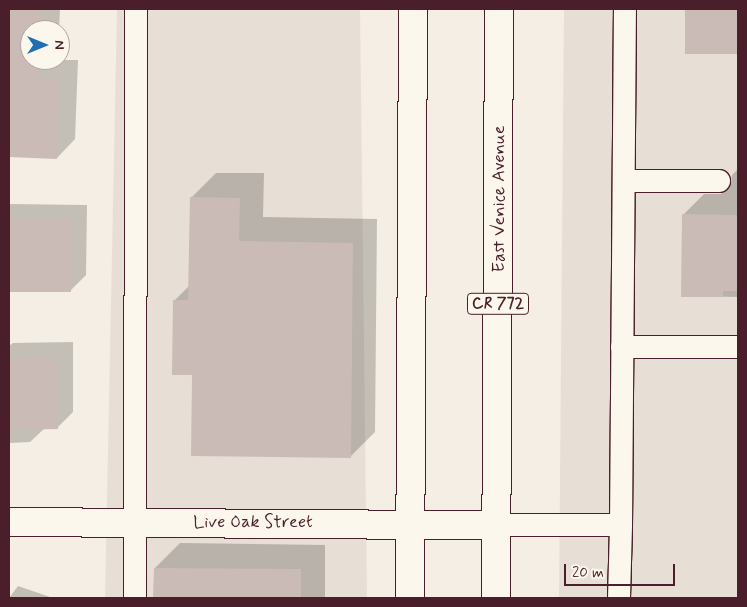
<!DOCTYPE html>
<style>
body{margin:0}
#map{position:relative;width:747px;height:607px;overflow:hidden;background:#f4eee4;font-family:Mynerve,sans-serif}
div>[style]{position:absolute}
.built>*{inset:0;background:#e7dfd6}
.shadow>*{inset:0;background:#0003}
.building>*{inset:0;background:#cabbb6}
.roads{filter:drop-shadow(1px 0 #4a1f2b) drop-shadow(-1px 0 #4a1f2b) drop-shadow(0 1px #4a1f2b) drop-shadow(0 -1px #4a1f2b)}
.lane>*{height:22px;margin:-11px;padding:0 11px;transform-origin:11px;border-radius:11px;background:#fbf7ec}
.street>*{height:28px;margin:-14px;padding:0 14px;transform-origin:14px;border-radius:14px;background:#fbf7ec}
.primary>*{height:28px;margin:-14px;padding:0 14px;transform-origin:14px;border-radius:14px;background:#fbf7ec}
span{translate:-50% -50%;white-space:nowrap;text-align:center;line-height:1.15;-webkit-text-stroke:4.5px #fbf7ec;paint-order:stroke}
.shield-label span{padding:1px 4px;background:#fbf7ec;border:1px solid;border-radius:4px;-webkit-text-stroke-width:0}
.shield-label{font-size:16px;color:#4a1f2b;font-weight:700}
.street-label{font-size:18px;color:#4a1f2b}
.frame{position:absolute;inset:0;border:10px solid #4a1f2b;pointer-events:none}
.north{position:absolute;left:20px;top:20px;width:50px;height:50px;box-sizing:border-box;background:#fbf7ec;border:1px solid #b4a19f;border-radius:50%;rotate:90deg;font-size:14px;font-weight:700;line-height:20px;text-align:center;color:#4a1f2b}
.north::after{content:'';display:block;margin:auto;width:18px;height:22px;background:#1f6fb2;clip-path:polygon(50% 0,100% 100%,50% 72%,0 100%)}
.scale{position:absolute;left:564px;top:564px;width:111px;height:22px;box-sizing:border-box;border:2px solid #4a1f2b;border-top:0;padding-left:6px;font-size:15px;line-height:18px;white-space:nowrap;color:#4a1f2b;-webkit-text-stroke:4px #fbf7ec;paint-order:stroke}
</style>
<div id="map">
<div class="built">
<div style="clip-path:polygon(117px 9px,360px 9px,367px 598px,105px 598px)"></div>
<div style="clip-path:polygon(564px 9px,738px 9px,738px 598px,559px 598px)"></div>
</div>
<div class="shadow">
<div style="clip-path:polygon(9px 9px,60px 9px,59px 30px,30px 30px,30px 60px,78px 60px,75px 139px,57px 158px,9px 156px)"></div>
<div style="clip-path:polygon(686px 9px,738px 9px,738px 53px,686px 53px)"></div>
<div style="clip-path:polygon(738px 169px,738px 297px,682px 296px,683px 215px,704px 194px,721px 194px,731px 183px,732px 175px)"></div>
<div style="clip-path:polygon(216px 173px,264px 173px,263px 217px,377px 219px,375px 432px,350px 457px,193px 374px,175px 300px,190px 285px,191px 198px)"></div>
<div style="clip-path:polygon(9px 204px,87px 205px,86px 275px,70px 291px,9px 290px)"></div>
<div style="clip-path:polygon(73px 342px,73px 412px,58px 427px,45px 428px,30px 442px,9px 443px,9px 346px,13px 343px)"></div>
<div style="clip-path:polygon(180px 543px,325px 545px,325px 598px,155px 598px,155px 568px)"></div>
<div style="clip-path:polygon(18px 586px,53px 598px,9px 598px)"></div>
</div>
<div class="building">
<div style="clip-path:polygon(9px 9px,42px 9px,41px 30px,30px 30px,30px 60px,40px 60px,40px 78px,60px 78px,57px 159px,9px 157px)"></div>
<div style="clip-path:polygon(685px 9px,738px 9px,738px 54px,685px 54px)"></div>
<div style="clip-path:polygon(190px 197px,240px 198px,239px 241px,353px 243px,351px 458px,191px 456px,192px 375px,172px 375px,173px 300px,188px 300px)"></div>
<div style="clip-path:polygon(682px 214px,738px 215px,738px 291px,723px 291px,723px 297px,681px 297px)"></div>
<div style="clip-path:polygon(9px 219px,72px 220px,71px 292px,9px 292px)"></div>
<div style="clip-path:polygon(58px 357px,58px 429px,9px 430px,9px 358px)"></div>
<div style="clip-path:polygon(154px 568px,301px 569px,301px 598px,153px 598px)"></div>
</div>
<div class="roads">
<div class="lane">
<div style="left:624px;top:181px;width:95px"></div>
<div style="left:622px;top:347px;width:116px"></div>
<div style="left:498px;top:525px;width:123px"></div>
<div style="left:621px;top:525px;width:516px;rotate:-89.56deg"></div>
<div style="left:135px;top:598px;width:589px;rotate:-89.9deg"></div>
<div style="left:619px;top:598px;width:73px;rotate:-88.4deg"></div>
</div>
<div class="street">
<div style="left:9px;top:522px;width:489px;rotate:0.4deg"></div>
</div>
<div class="primary">
<div style="left:410px;top:598px;width:589px;rotate:-89.71deg"></div>
<div style="left:496px;top:598px;width:589px;rotate:-89.71deg"></div>
</div>
</div>
<div class="shield-label">
<span style="left:498px;top:304px">CR 772</span>
</div>
<div class="street-label">
<span style="left:499px;top:199px;rotate:-90deg">East Venice Avenue</span>
<span style="left:253px;top:522px">Live Oak Street</span>
</div>
<div class="frame"></div>
<div class="north">N</div>
<div class="scale">20 m</div>
</div>
